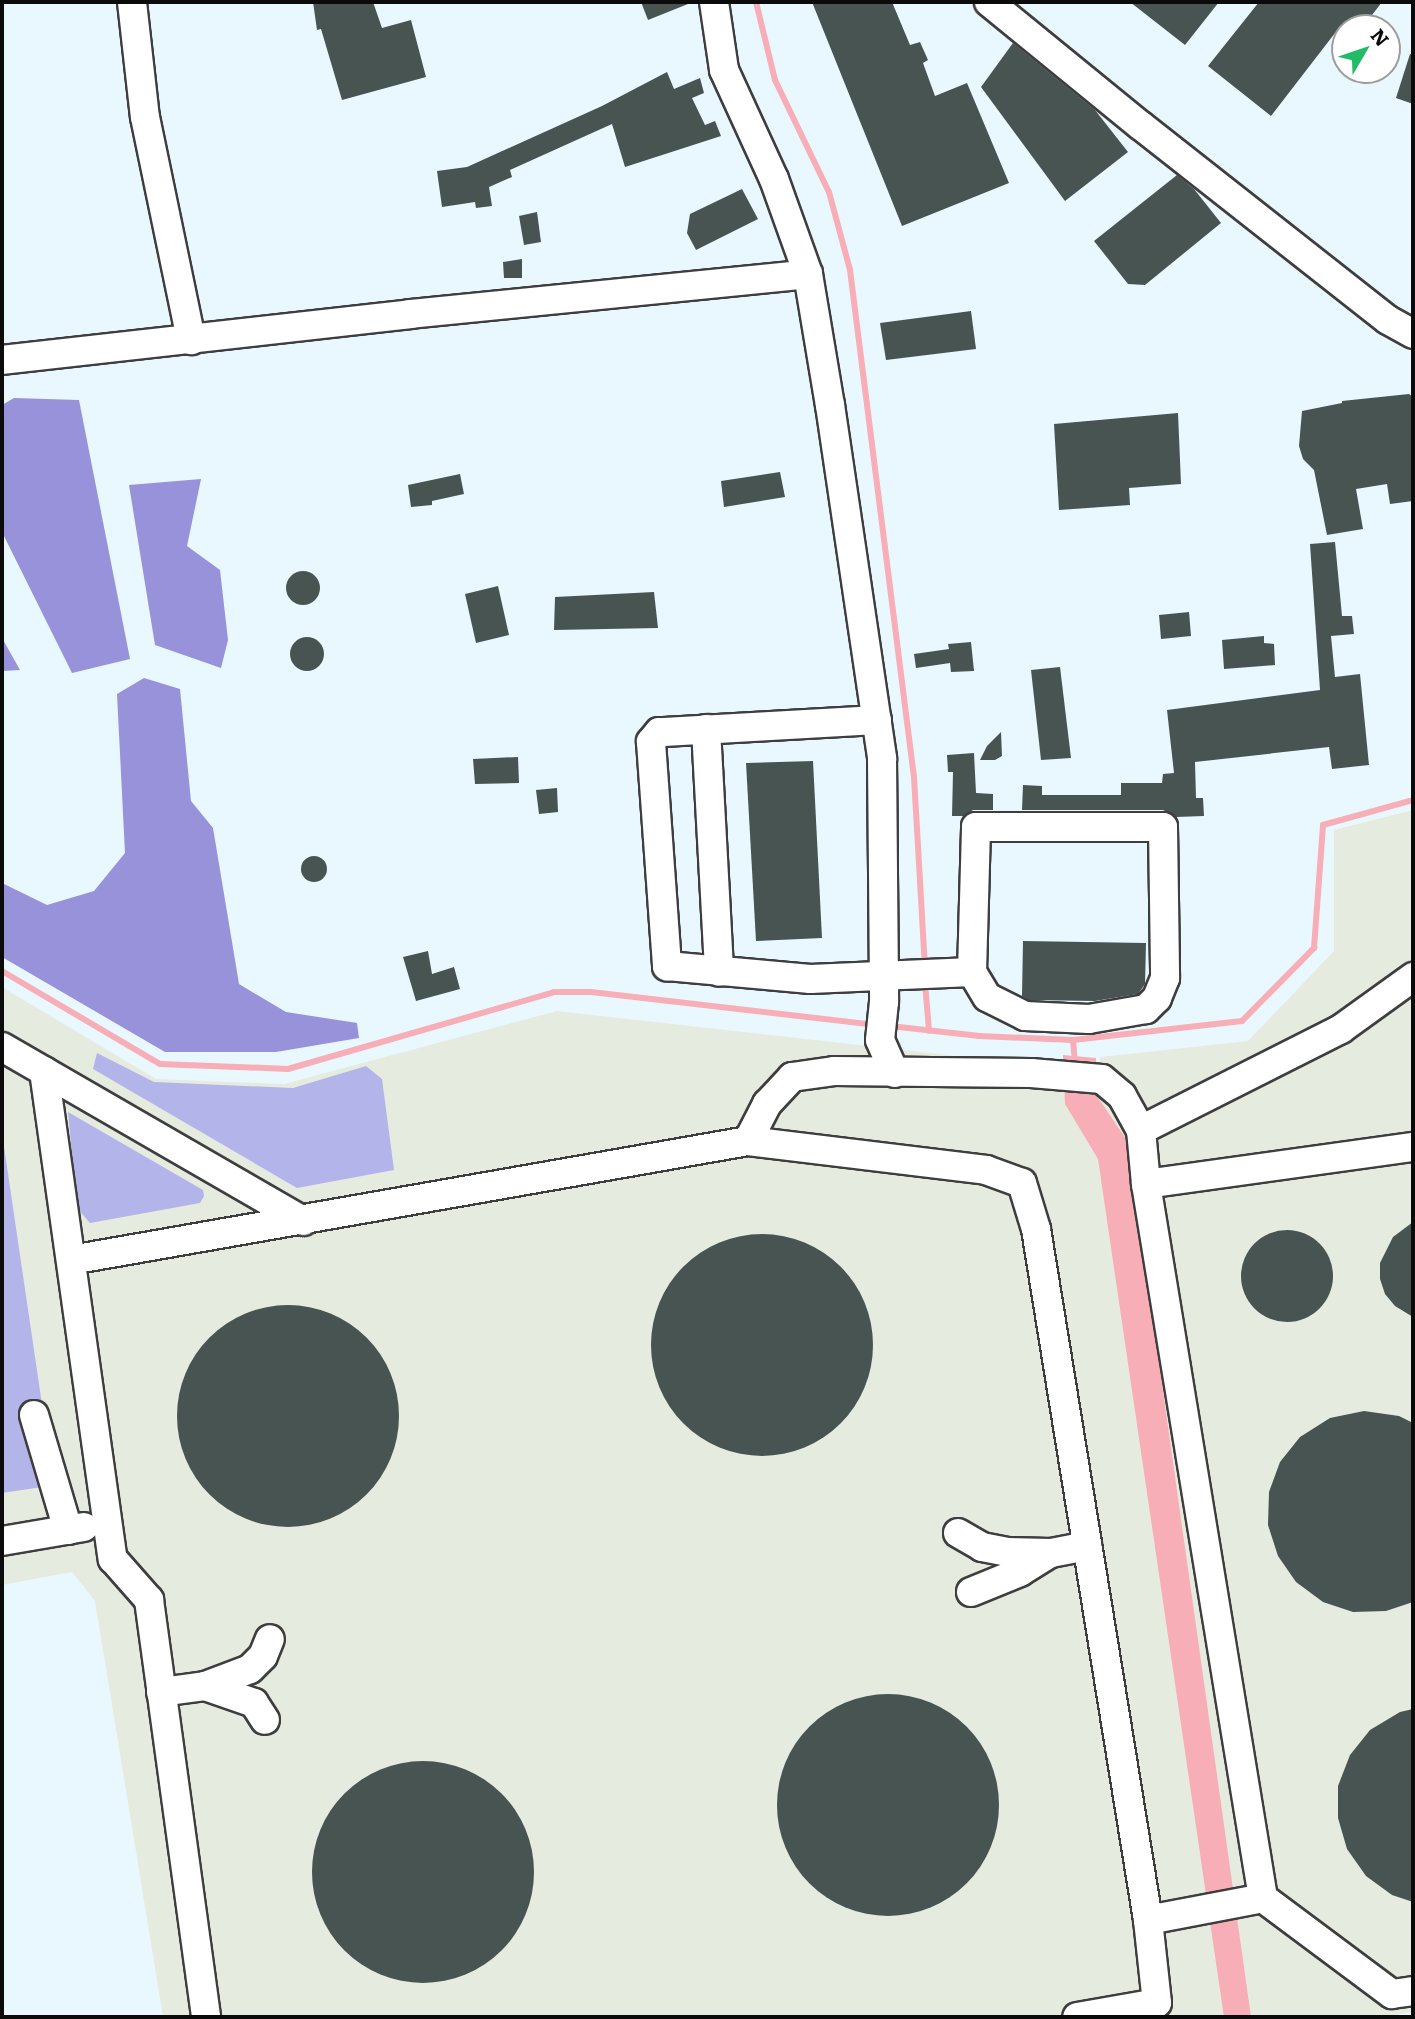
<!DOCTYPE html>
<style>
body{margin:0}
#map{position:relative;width:1415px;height:2019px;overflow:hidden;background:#e9f8ff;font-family:Literata,serif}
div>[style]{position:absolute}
.industrial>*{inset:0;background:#e6ebdf}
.green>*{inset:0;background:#b3b4e9}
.forest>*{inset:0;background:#9792da}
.water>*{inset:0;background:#f7aeb6}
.stream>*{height:6px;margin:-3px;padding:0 3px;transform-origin:3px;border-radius:3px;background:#f7aeb6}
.building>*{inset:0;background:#475452}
.round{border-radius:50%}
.roads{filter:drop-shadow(2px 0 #3e3e3e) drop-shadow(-2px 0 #3e3e3e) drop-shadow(0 2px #3e3e3e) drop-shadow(0 -2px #3e3e3e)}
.minor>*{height:28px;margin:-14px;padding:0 14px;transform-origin:14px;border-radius:14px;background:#fff}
span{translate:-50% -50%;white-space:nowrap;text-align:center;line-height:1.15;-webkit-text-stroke:7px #fff;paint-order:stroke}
.frame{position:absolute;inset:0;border:4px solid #0b0b0b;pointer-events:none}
.north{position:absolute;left:1331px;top:14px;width:70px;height:70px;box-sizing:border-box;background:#fff;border:2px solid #9d9d9d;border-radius:50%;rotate:51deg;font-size:19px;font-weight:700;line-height:28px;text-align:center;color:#0b0b0b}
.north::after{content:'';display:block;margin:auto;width:24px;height:32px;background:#22bc69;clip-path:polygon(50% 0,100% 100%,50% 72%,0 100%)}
</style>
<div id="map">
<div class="industrial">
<div style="clip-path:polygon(1413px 810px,1413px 2012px,1382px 2017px,163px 2017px,95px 1601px,72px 1572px,2px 1585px,2px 987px,156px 1079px,284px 1084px,557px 1011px,1099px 1072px,1100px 1057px,1248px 1041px,1334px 951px,1334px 830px)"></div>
</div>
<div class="green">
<div style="clip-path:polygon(97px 1053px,154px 1082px,293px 1088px,366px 1066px,382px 1079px,394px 1170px,297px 1188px,93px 1069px)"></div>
<div style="clip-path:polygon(68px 1112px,203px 1190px,204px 1196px,200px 1203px,90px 1223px,77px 1208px)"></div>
<div style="clip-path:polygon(2px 1133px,44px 1418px,42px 1487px,2px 1493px)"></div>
</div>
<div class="forest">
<div style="clip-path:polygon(14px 398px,79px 400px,130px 659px,72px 673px,2px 532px,2px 405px)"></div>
<div style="clip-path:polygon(201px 479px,187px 546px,220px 570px,228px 640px,221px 668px,155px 645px,129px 485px)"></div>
<div style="clip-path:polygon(2px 638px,20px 670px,21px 670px,2px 671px)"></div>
<div style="clip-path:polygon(144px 678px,180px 689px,191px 801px,213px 828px,239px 984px,286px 1012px,357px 1023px,359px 1038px,276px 1052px,165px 1052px,2px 957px,2px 883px,47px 905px,94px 891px,125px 853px,117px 694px)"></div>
</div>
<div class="water">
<div style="clip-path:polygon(1063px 1055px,1096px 1058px,1097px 1096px,1128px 1142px,1251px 2017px,1224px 2017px,1098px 1159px,1065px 1104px)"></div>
</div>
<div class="stream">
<div style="left:756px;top:2px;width:80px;rotate:76.3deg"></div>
<div style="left:775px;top:80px;width:124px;rotate:64.3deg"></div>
<div style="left:829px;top:192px;width:81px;rotate:74.9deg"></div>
<div style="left:850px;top:270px;width:511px;rotate:82.81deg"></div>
<div style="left:914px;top:777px;width:191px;rotate:86.7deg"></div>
<div style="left:2px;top:971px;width:183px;rotate:30.5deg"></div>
<div style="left:160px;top:1064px;width:128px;rotate:2.2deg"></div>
<div style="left:288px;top:1069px;width:277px;rotate:-16.1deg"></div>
<div style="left:554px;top:992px;width:37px"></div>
<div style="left:591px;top:992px;width:286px;rotate:6.6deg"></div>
<div style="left:925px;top:983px;width:48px;rotate:85.2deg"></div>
<div style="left:890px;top:1026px;width:90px;rotate:6.4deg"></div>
<div style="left:979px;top:1036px;width:94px;rotate:2.4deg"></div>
<div style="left:1073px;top:1040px;width:170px;rotate:-6.4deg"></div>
<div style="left:1242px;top:1021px;width:103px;rotate:-45.4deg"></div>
<div style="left:1314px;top:948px;width:123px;rotate:-85.8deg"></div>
<div style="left:1323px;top:825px;width:93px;rotate:-15.5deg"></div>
<div style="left:1073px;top:1040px;width:22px;rotate:85deg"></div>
</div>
<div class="building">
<div style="clip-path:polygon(313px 2px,373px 2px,382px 28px,411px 20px,426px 77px,342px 100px,321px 29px,317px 30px)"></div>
<div style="clip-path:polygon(641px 2px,693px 2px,648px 20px)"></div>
<div style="clip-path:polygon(812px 2px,892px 2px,910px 45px,920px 42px,928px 60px,923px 63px,935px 96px,967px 83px,1009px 183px,902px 226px)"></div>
<div style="clip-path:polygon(1130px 2px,1219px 2px,1185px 45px)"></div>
<div style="clip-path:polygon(1259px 2px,1382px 2px,1362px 28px,1345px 28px,1345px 41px,1335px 33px,1271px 116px,1208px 66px)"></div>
<div style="clip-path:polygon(1013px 43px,1095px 110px,1128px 152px,1065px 201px,981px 87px)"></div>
<div style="clip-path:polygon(1410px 54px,1413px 54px,1413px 104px,1396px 98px)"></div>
<div style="clip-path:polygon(667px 72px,674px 89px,700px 78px,704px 93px,692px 98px,705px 125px,715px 121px,721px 136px,625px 167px,612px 124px,510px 170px,512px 177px,489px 187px,492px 206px,476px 208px,475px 202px,442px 207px,437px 171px,467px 167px,602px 106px)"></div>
<div style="clip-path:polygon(1177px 175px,1194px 189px,1221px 223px,1145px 285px,1128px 284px,1094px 241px)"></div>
<div style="clip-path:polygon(742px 189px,758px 219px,696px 250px,687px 233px,690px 214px)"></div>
<div style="clip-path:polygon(537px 212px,541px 242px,524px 245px,519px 216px)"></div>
<div style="clip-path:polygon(522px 259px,522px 278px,504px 278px,503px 262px)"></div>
<div style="clip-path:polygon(971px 311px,976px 349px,886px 360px,880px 323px)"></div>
<div style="clip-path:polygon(1409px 394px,1413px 397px,1413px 501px,1390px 504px,1387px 484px,1356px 489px,1363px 529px,1327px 535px,1314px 470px,1303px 459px,1299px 446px,1302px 411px,1342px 403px,1342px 401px)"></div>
<div style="clip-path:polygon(1178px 413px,1181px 484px,1129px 488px,1130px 505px,1059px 510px,1054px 424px)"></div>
<div style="clip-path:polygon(780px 472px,785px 497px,724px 507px,721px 481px)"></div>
<div style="clip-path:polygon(460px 474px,464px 494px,432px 501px,432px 505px,411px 507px,408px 485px)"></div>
<div style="clip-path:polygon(1335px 542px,1342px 616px,1352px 616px,1354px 634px,1331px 636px,1335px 677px,1360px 674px,1369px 765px,1332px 769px,1329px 747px,1195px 762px,1196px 798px,1203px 798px,1204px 816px,1176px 817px,1163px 810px,1022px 810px,1023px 785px,1042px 786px,1042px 795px,1121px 795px,1121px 783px,1162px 783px,1163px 774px,1174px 773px,1167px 710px,1320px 690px,1310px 544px)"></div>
<div class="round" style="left:286px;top:571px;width:34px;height:34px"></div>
<div style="clip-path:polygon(498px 586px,509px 635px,476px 643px,465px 594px)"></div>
<div style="clip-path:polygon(654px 592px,658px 628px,554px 630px,555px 597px)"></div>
<div style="clip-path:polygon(1189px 612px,1191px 636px,1161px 639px,1159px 615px)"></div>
<div style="clip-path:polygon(1264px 636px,1264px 643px,1274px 644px,1275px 665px,1224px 669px,1222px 640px)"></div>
<div class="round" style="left:290px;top:637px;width:34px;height:34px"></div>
<div style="clip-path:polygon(971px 642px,974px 671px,951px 672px,950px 663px,916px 668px,914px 654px,949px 649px,948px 644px)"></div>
<div style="clip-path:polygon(1060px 667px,1071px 758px,1041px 760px,1031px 670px)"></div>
<div style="clip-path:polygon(1001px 732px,1002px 756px,995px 760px,980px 760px,987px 746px)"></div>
<div style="clip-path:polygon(974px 753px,976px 793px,993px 794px,993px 810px,973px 810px,964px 816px,952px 816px,953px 772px,948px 772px,947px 755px)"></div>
<div style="clip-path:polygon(518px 757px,519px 783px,475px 784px,473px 759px)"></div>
<div style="clip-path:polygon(813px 761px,822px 938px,756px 941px,746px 763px)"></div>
<div style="clip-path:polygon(557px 788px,558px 812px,539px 814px,536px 790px)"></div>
<div class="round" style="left:301px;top:856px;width:26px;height:26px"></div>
<div style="clip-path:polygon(1023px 941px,1146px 943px,1145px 984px,1138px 994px,1095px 1001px,1029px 1000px,1022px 996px)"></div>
<div style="clip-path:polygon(428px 951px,432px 974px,454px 967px,460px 989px,416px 1001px,403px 957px)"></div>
<div style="clip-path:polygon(1413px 1222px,1413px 1317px,1395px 1306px,1385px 1294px,1380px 1279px,1380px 1263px,1393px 1237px)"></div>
<div class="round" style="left:1241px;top:1230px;width:92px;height:92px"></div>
<div class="round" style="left:651px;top:1234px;width:222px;height:222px"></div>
<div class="round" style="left:177px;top:1305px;width:222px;height:222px"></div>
<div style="clip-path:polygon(1364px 1411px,1399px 1416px,1413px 1423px,1413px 1602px,1386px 1611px,1353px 1612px,1323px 1602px,1296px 1582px,1278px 1556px,1268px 1525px,1269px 1492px,1280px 1462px,1300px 1437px,1330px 1418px)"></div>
<div class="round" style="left:777px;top:1694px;width:222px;height:222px"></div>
<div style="clip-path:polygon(1413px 1709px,1413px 1902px,1392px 1895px,1366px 1876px,1347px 1849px,1338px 1818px,1338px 1786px,1350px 1755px,1370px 1730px,1400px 1712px)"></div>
<div class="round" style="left:312px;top:1761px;width:222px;height:222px"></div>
</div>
<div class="roads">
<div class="minor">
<div style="left:132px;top:2px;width:116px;rotate:83.6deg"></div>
<div style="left:145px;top:117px;width:228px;rotate:78.3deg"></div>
<div style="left:714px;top:2px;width:69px;rotate:81.6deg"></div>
<div style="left:724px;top:70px;width:120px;rotate:65.4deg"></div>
<div style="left:774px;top:179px;width:101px;rotate:70.3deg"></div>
<div style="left:808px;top:274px;width:133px;rotate:80.5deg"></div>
<div style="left:830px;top:405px;width:357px;rotate:81.6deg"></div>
<div style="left:882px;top:758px;width:244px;rotate:89.5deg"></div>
<div style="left:884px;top:1002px;width:38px;rotate:96deg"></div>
<div style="left:880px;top:1040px;width:36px;rotate:66deg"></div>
<div style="left:989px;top:2px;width:195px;rotate:39.2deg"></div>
<div style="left:1140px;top:125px;width:315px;rotate:38.2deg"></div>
<div style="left:1388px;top:320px;width:29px;rotate:29deg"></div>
<div style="left:2px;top:360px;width:411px;rotate:-6.4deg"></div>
<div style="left:410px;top:314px;width:400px;rotate:-5.7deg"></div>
<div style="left:877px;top:720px;width:218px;rotate:176.8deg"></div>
<div style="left:659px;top:732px;width:13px;rotate:129deg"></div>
<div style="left:651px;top:742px;width:225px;rotate:85.9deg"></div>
<div style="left:667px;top:966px;width:144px;rotate:5.2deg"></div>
<div style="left:810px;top:979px;width:162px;rotate:-2.5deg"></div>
<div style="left:706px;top:729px;width:243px;rotate:86.9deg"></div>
<div style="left:976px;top:827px;width:187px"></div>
<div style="left:1163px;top:827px;width:151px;rotate:89.2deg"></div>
<div style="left:1165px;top:978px;width:22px;rotate:112deg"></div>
<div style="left:1157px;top:998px;width:16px;rotate:135deg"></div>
<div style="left:1146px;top:1009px;width:58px;rotate:170deg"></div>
<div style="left:1089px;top:1019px;width:64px;rotate:-177.3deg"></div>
<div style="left:1025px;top:1016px;width:42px;rotate:-153.4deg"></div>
<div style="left:987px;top:997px;width:29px;rotate:-121deg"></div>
<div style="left:972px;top:972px;width:145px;rotate:-88.4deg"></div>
<div style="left:2px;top:1047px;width:348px;rotate:30deg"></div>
<div style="left:44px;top:1071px;width:493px;rotate:82deg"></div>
<div style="left:113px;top:1559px;width:55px;rotate:48.7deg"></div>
<div style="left:149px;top:1600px;width:421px;rotate:82.2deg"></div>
<div style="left:1141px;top:1130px;width:224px;rotate:-26.8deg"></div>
<div style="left:1341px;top:1029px;width:89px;rotate:-35.8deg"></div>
<div style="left:748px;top:1141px;width:42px;rotate:-62.8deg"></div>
<div style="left:767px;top:1104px;width:37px;rotate:-47deg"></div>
<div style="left:792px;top:1077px;width:42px;rotate:-8.1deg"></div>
<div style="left:834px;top:1071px;width:197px;rotate:0.6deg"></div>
<div style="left:1031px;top:1073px;width:71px;rotate:4.8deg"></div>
<div style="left:1102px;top:1079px;width:26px;rotate:40deg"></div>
<div style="left:1122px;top:1096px;width:39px;rotate:61deg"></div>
<div style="left:1141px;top:1130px;width:54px;rotate:84.7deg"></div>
<div style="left:1146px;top:1184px;width:724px;rotate:80.69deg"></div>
<div style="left:1263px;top:1898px;width:161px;rotate:36.7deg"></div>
<div style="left:1392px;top:1994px;width:21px;rotate:-8deg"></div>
<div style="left:1146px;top:1184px;width:270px;rotate:-7.9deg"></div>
<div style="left:71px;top:1260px;width:687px;rotate:-9.97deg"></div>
<div style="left:748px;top:1141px;width:240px;rotate:6.9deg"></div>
<div style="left:986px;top:1170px;width:38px;rotate:20deg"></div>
<div style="left:1022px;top:1183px;width:48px;rotate:73.1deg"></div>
<div style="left:1036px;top:1229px;width:700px;rotate:80.79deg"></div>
<div style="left:1148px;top:1920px;width:83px;rotate:83.8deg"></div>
<div style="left:1157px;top:2003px;width:81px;rotate:170.1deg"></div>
<div style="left:34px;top:1415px;width:120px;rotate:73.5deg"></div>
<div style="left:958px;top:1533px;width:28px;rotate:30deg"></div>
<div style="left:982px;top:1547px;width:25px;rotate:11deg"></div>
<div style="left:1007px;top:1552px;width:44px;rotate:1.3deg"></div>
<div style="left:1051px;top:1553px;width:37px;rotate:-11deg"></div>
<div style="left:2px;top:1541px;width:83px;rotate:-9.7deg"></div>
<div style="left:971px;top:1592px;width:53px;rotate:-22.2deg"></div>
<div style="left:1020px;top:1572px;width:36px;rotate:-32deg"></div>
<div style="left:205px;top:1686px;width:52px;rotate:19.1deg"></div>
<div style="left:254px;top:1703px;width:20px;rotate:57deg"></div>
<div style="left:161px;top:1692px;width:44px;rotate:-7.8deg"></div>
<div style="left:205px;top:1686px;width:48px;rotate:-20.7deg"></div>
<div style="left:250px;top:1669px;width:18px;rotate:-45deg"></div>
<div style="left:263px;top:1656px;width:18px;rotate:-68deg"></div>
<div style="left:1148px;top:1920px;width:117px;rotate:-10.8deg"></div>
</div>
</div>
<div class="frame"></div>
<div class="north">N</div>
</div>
